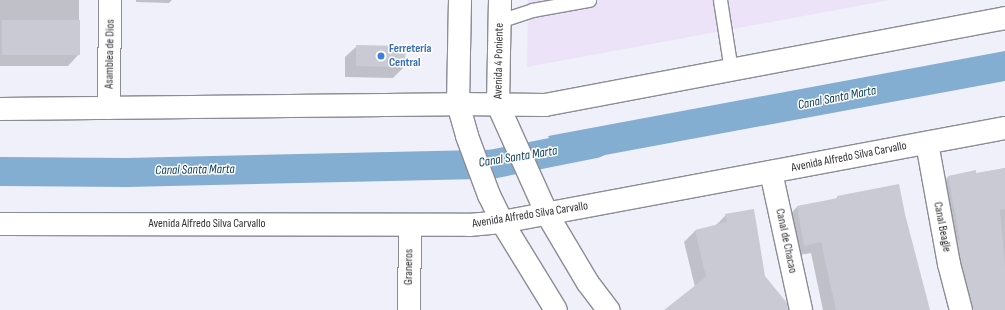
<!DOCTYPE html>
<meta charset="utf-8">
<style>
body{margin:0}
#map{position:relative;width:1005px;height:310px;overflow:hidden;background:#f0f0fb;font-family:"Sofia Sans Condensed",sans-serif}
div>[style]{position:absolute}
.commercial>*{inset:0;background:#ece3f8}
.water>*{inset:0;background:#84add2}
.shadow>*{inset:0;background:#0003}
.canal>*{height:29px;margin:-14.5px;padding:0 14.5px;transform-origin:14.5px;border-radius:14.5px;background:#84add2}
.building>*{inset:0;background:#cacad4}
.roads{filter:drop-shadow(1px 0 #8c8c96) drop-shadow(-1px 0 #8c8c96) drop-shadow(0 1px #8c8c96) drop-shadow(0 -1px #8c8c96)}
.lane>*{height:13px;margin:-6.5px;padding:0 6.5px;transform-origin:6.5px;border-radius:6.5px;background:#fff}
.street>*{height:22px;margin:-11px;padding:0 11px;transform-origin:11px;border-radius:11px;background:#fff}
.secondary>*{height:22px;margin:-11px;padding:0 11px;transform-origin:11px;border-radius:11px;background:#fff}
.dots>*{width:11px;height:11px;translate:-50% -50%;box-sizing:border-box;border:2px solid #fff;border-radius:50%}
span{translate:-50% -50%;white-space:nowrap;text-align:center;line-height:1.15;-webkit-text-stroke:3px #fff;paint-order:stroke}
.shop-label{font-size:12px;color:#366cbe;font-weight:700}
.left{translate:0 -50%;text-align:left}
.street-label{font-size:12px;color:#333337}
.water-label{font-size:13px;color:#04385b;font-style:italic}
</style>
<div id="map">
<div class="commercial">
<div style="clip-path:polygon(528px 0,890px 0,527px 67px)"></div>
</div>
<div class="water">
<div style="clip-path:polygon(1005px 51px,1005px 81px,562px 163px,548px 136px)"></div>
</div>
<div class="shadow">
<div style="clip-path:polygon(0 0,79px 0,79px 54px,68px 66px,0 66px)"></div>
<div style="clip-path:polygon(136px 0,172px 0,169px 3px,136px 2px)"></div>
<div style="clip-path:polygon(357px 46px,404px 67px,393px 78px,345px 77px,345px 57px)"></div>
<div style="clip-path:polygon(1005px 168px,1005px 310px,959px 310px,937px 188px,948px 177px,975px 174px)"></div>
<div style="clip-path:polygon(838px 196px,904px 214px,926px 310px,823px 310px,811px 253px,793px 256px,786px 218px,797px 207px,835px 200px)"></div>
<div style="clip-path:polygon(726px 215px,764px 276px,788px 310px,666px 310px,695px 287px,684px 242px,695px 231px,715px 226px)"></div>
</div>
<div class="canal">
<div style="left:0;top:171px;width:126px;rotate:0.5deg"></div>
<div style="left:126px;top:172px;width:364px;rotate:-1.3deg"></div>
<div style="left:490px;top:164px;width:107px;rotate:-11.3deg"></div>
</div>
<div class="building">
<div style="clip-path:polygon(2px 20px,80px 20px,80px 55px,2px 55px)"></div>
<div style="clip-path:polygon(356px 45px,406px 46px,405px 67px,356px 66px)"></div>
<div style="clip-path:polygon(1005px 168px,1005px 209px,1000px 210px,1005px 267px,1005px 310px,973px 310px,960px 257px,957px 241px,960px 240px,948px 176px,976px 170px,976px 173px)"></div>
<div style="clip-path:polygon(899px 184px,905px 214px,930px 310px,836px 310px,821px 242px,804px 246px,797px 206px,838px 198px,837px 196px)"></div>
<div style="clip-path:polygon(754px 209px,765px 276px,787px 303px,788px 310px,664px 310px,706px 277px,695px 230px,727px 222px,725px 214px)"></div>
</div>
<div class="roads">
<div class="lane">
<div style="left:720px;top:0;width:71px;rotate:81.1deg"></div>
<div style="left:499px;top:21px;width:35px;rotate:-18deg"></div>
<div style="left:532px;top:10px;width:58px;rotate:-10deg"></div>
</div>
<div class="street">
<div style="left:109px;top:108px;width:108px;rotate:-89.5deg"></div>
<div style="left:927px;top:143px;width:123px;rotate:79.7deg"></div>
<div style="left:949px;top:264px;width:48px;rotate:75.4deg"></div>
<div style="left:771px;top:172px;width:141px;rotate:77.7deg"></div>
<div style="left:0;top:224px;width:469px;rotate:0.1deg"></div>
<div style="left:469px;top:225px;width:33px;rotate:-5deg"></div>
<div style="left:409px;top:310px;width:85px;rotate:-89.3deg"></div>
</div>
<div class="secondary">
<div style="left:460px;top:0;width:104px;rotate:91.1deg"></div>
<div style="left:458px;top:104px;width:33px;rotate:74deg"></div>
<div style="left:467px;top:136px;width:63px;rotate:69.6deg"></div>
<div style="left:489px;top:195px;width:30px;rotate:64deg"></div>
<div style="left:502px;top:222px;width:103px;rotate:58.5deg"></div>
<div style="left:500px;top:0;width:105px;rotate:91.1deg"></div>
<div style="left:498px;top:105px;width:120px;rotate:65.8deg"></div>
<div style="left:547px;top:214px;width:80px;rotate:59.3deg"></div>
<div style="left:588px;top:283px;width:34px;rotate:53deg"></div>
<div style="left:0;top:109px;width:458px;rotate:-0.6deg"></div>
<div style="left:458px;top:104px;width:87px;rotate:0.7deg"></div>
<div style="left:545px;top:105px;width:468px;rotate:-10.7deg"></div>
<div style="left:502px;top:222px;width:512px;rotate:-10.59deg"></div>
</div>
</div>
<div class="dots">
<div style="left:381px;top:56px;background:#3f7fe0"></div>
</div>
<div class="shop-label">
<span class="left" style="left:389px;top:56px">Ferretería<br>Central</span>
</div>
<div class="street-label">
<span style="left:110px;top:54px;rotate:-89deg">Asamblea de Dios</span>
<span style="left:499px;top:61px;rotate:-89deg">Avenida 4 Poniente</span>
<span style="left:849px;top:157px;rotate:-11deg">Avenida Alfredo Silva Carvallo</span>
<span style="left:530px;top:215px;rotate:-9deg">Avenida Alfredo Silva Carvallo</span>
<span style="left:207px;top:224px">Avenida Alfredo Silva Carvallo</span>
<span style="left:942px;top:227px;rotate:79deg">Canal Beagle</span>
<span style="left:786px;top:241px;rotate:78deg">Canal de Chacao</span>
<span style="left:409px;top:267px;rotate:-89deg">Graneros</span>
</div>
<div class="water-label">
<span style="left:837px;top:98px;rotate:-11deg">Canal Santa Marta</span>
<span style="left:518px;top:157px;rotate:-9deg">Canal Santa Marta</span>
<span style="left:195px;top:170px;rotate:-1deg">Canal Santa Marta</span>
</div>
</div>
